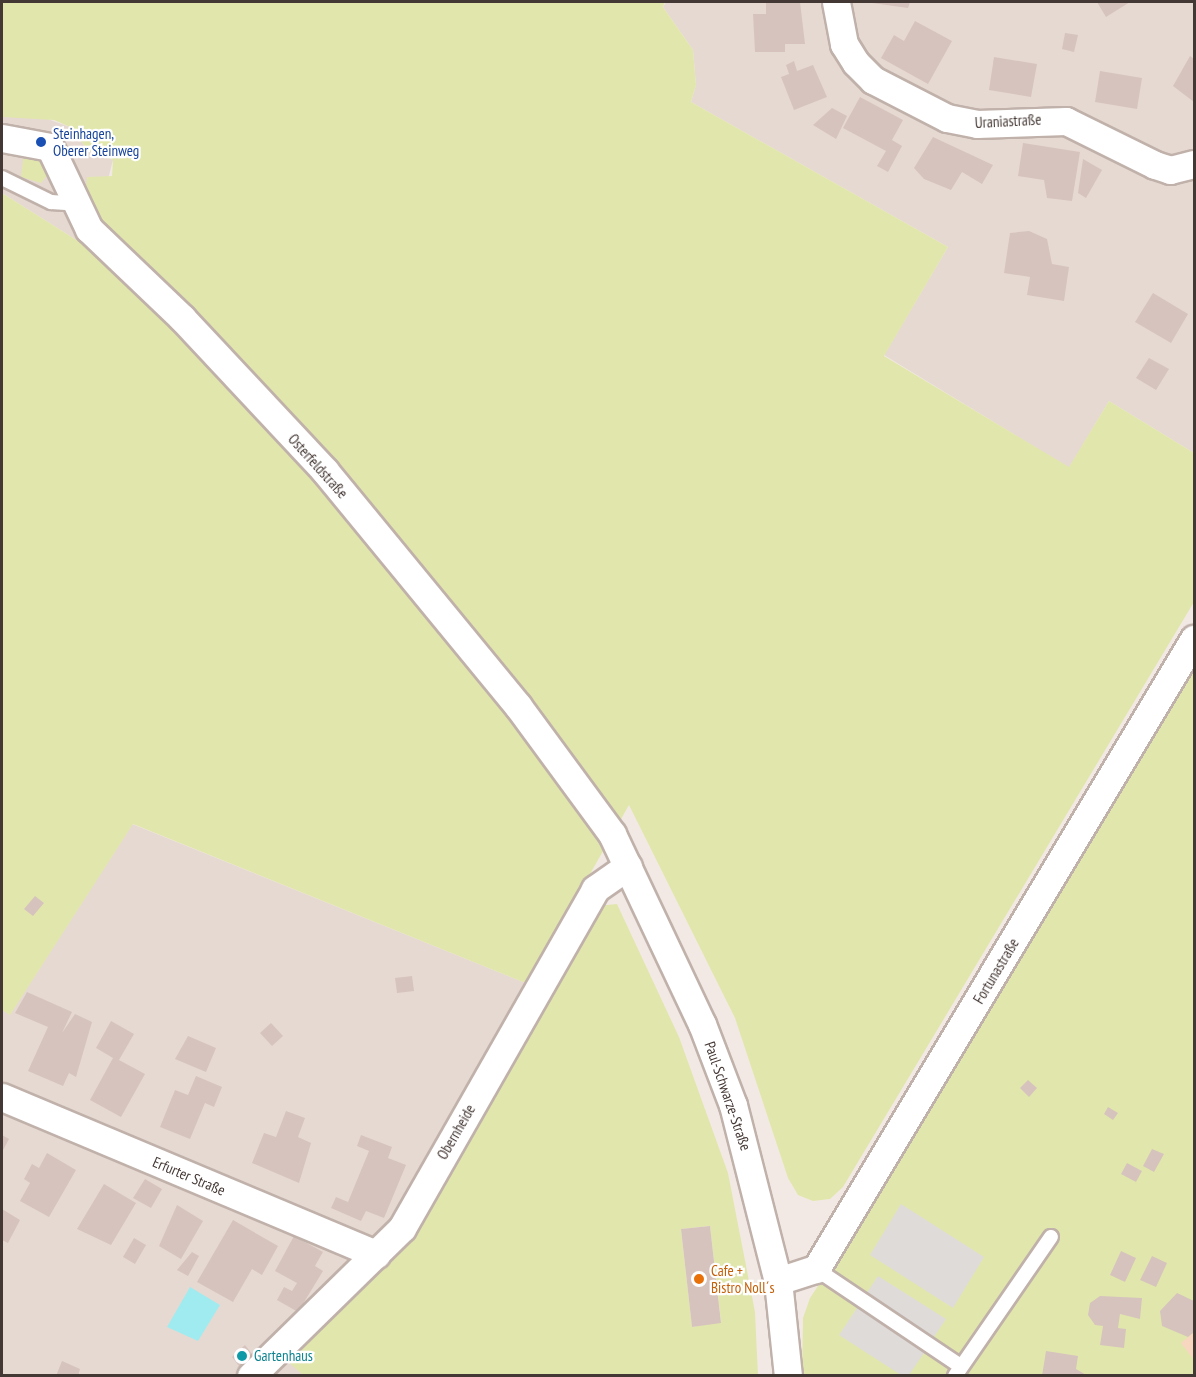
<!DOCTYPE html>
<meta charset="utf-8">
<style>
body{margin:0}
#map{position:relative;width:1196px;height:1377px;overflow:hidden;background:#f2e9e4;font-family:"PT Sans Narrow",sans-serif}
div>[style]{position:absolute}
.residential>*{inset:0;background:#e6d9d2}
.green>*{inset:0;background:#e1e7ac}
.sand>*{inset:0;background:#f7d7bf}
.parking>*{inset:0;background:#dfdbd9}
.water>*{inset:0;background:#a0ebef}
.building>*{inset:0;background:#d6c3bd}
.roads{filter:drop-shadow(2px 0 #c0b1aa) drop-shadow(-2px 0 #c0b1aa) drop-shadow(0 2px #c0b1aa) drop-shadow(0 -2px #c0b1aa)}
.service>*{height:14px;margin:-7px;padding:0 7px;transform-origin:7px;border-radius:7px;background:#fff}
.minor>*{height:27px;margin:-13.5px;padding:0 13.5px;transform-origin:13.5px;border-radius:13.5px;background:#fff}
.dots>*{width:16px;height:16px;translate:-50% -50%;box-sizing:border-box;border:3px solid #fff;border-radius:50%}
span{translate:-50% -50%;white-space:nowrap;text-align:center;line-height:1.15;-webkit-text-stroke:4.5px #fff;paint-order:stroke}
.street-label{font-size:15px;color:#443834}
.transit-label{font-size:15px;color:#164399}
.left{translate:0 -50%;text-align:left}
.food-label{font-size:15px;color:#c56008}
.culture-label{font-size:15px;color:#0d838f}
.frame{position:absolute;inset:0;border:3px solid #443834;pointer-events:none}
</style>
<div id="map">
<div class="residential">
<div style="clip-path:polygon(666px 2px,1194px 2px,1194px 453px,1109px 401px,1069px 468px,884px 355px,948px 247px,691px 102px,696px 85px,693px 50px,663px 7px)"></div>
<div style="clip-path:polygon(39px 116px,70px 127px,88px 150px,113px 160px,98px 217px,78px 241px,2px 193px,2px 117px)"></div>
<div style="clip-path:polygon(132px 824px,528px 984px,304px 1375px,2px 1376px,2px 1010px,10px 1014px)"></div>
</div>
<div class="green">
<div style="clip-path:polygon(2px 2px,665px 2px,663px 7px,693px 50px,696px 85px,691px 102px,948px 247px,884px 356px,1069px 467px,1109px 401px,1194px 453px,1194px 602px,843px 1187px,830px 1199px,813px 1201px,798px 1195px,788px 1178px,735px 1018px,629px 805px,528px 984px,133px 824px,10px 1015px,2px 1010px,2px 193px,78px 241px,98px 217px,86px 193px,87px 177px,112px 176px,113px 160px,88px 150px,70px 127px,54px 120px,2px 117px)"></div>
<div style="clip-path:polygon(24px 152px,41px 155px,49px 173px,41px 183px,21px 177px)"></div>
<div style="clip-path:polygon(1194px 670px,1194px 1375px,802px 1376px,803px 1318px,810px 1298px,883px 1188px)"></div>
<div style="clip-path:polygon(evenodd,617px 904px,679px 1037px,728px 1173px,755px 1312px,758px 1375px,304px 1376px,284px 1358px,413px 1235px,597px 906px,617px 904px,710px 1226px,721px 1322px,692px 1327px,681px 1229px,710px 1226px)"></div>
</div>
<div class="sand">
<div style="clip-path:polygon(1194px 1332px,1194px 1360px,1181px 1343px)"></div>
</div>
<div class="parking">
<div style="clip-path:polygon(901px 1204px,984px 1257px,953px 1308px,870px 1255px)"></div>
<div style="clip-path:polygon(878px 1276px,946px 1319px,934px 1337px,866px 1294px)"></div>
<div style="clip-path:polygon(859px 1305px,926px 1350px,909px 1375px,901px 1375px,839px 1335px)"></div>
</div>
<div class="water">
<div style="clip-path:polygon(190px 1287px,220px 1305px,198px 1341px,167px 1327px)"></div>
</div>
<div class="building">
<div style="clip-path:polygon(766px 2px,800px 2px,805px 44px,785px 44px,785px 52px,755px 52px,753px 14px,766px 14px)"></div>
<div style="clip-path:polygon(865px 2px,910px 2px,908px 8px)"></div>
<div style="clip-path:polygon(1097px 2px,1130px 2px,1106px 17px)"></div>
<div style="clip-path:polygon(915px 21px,952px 41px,928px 84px,881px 58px,894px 35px,904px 41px)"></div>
<div style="clip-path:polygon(1065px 33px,1078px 35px,1074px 52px,1062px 49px)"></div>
<div style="clip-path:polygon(1190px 56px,1194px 59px,1194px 102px,1173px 86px)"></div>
<div style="clip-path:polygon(994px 57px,1037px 64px,1031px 97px,989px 90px)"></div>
<div style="clip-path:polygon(794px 61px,797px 71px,813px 65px,827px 97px,794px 110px,781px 77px,789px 74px,786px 65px)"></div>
<div style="clip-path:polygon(1100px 71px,1142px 78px,1137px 109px,1095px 102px)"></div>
<div style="clip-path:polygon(860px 97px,903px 120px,892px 140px,902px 146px,888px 172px,877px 166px,886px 151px,843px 128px)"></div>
<div style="clip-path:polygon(832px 108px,847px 116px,836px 139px,813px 125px)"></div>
<div style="clip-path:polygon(933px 137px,993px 165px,982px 184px,962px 172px,951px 190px,924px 179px,914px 168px)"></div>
<div style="clip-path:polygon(1023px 143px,1080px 152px,1072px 201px,1047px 198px,1044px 180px,1018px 176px)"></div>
<div style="clip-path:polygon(1083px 159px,1102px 170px,1086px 198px,1078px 193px)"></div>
<div style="clip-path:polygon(1029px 231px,1047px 239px,1052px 264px,1069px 267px,1064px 301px,1027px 295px,1030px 277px,1004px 273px,1010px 233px)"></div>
<div style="clip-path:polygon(1153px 293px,1188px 314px,1171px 343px,1135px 322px)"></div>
<div style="clip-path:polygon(1149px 358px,1169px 369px,1156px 390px,1136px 378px)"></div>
<div style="clip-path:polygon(35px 896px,44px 903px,33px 916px,24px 909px)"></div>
<div style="clip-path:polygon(412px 976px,414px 991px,397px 993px,395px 978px)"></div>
<div style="clip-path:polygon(27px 992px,72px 1012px,62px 1033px,75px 1014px,92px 1022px,76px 1077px,69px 1073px,63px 1086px,28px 1071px,48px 1027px,15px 1013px)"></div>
<div style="clip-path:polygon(111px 1021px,134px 1034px,119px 1060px,145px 1074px,121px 1117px,90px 1100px,113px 1058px,96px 1048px)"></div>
<div style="clip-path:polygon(271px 1023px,283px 1036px,272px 1046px,260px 1033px)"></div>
<div style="clip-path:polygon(188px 1036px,216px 1048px,206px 1072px,175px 1059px)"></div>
<div style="clip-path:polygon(196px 1076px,222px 1087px,214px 1107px,205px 1103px,190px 1139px,160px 1127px,175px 1090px,188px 1095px)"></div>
<div style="clip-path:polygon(1028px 1080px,1037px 1088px,1029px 1097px,1020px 1088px)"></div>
<div style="clip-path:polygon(1108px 1107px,1118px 1113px,1113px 1120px,1104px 1114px)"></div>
<div style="clip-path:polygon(286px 1111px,305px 1118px,298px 1137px,311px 1143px,299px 1183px,252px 1163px,264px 1133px,276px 1137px)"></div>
<div style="clip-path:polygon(2px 1135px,9px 1139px,2px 1152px)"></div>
<div style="clip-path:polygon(361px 1135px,392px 1147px,388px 1158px,406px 1165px,384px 1218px,366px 1211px,361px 1221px,331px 1208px,336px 1197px,348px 1202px,369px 1151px,357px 1146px)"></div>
<div style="clip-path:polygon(1152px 1149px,1164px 1154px,1154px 1172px,1143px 1166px)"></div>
<div style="clip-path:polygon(47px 1153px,76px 1170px,49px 1217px,20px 1201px,30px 1183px,24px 1179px,32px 1164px,39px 1168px)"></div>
<div style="clip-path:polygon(1127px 1163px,1142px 1171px,1136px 1182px,1121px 1174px)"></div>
<div style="clip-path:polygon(145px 1179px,162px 1189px,151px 1208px,133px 1198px)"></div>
<div style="clip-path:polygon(104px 1184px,136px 1203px,111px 1245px,77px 1229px)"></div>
<div style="clip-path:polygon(177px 1205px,203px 1221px,181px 1259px,159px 1246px)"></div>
<div style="clip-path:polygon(2px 1209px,20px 1220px,8px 1243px,2px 1240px)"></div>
<div style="clip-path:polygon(233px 1220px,278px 1246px,262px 1275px,252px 1269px,233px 1302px,197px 1282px)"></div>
<div style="clip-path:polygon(710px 1226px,721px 1323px,692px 1327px,681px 1229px)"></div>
<div style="clip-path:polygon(294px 1236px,323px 1252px,315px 1266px,323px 1271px,298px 1312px,277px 1300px,284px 1287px,292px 1291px,297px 1283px,275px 1271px)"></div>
<div style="clip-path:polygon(134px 1238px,146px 1245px,135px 1264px,123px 1257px)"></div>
<div style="clip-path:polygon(1121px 1251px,1136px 1258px,1125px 1282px,1110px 1275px)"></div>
<div style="clip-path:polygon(192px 1252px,199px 1256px,188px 1276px,177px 1270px)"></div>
<div style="clip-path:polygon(1152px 1256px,1167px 1263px,1156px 1287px,1140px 1280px)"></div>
<div style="clip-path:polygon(1177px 1293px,1194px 1301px,1194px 1332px,1188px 1337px,1162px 1326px,1160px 1311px)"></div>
<div style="clip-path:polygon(1100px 1296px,1142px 1298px,1140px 1319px,1120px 1314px,1118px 1328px,1126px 1329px,1124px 1348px,1100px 1345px,1103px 1326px,1095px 1325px,1088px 1315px,1090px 1303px)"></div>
<div style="clip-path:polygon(245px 1345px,252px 1354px,239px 1366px,232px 1357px)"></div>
<div style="clip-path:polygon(1046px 1351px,1078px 1356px,1076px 1369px,1088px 1376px,1042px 1376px)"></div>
<div style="clip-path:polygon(62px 1361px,80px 1369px,78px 1376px,56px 1376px)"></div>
</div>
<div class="roads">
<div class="service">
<div style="left:2px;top:178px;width:55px;rotate:26.1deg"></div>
<div style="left:51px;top:202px;width:26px;rotate:4deg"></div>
<div style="left:816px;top:1269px;width:172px;rotate:33.9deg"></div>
<div style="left:955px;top:1376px;width:169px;rotate:-55.4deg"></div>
</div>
<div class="minor">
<div style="left:836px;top:2px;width:43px;rotate:79.2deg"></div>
<div style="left:844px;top:44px;width:22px;rotate:58deg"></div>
<div style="left:856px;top:63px;width:24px;rotate:45deg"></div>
<div style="left:873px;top:80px;width:83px;rotate:27.2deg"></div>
<div style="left:947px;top:118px;width:31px;rotate:11deg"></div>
<div style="left:977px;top:124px;width:89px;rotate:-1.9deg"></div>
<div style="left:1066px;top:121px;width:99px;rotate:26.3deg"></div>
<div style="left:1155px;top:165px;width:16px;rotate:18deg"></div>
<div style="left:1170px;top:170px;width:25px;rotate:-14deg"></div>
<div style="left:2px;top:138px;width:49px;rotate:10.6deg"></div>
<div style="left:50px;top:147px;width:91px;rotate:64.6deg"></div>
<div style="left:89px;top:229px;width:129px;rotate:43.7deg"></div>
<div style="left:182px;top:318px;width:209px;rotate:46.9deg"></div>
<div style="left:325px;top:471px;width:304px;rotate:50.6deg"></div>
<div style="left:518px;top:706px;width:159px;rotate:53.7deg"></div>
<div style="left:612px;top:834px;width:210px;rotate:64.7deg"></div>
<div style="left:702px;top:1024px;width:87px;rotate:69.1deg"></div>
<div style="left:733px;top:1105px;width:182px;rotate:75.7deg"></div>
<div style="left:778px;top:1281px;width:96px;rotate:84deg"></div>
<div style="left:2px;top:1097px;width:406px;rotate:22.8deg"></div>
<div style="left:778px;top:1281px;width:40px;rotate:-18deg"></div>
<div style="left:816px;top:1269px;width:735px;rotate:-59.04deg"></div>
<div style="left:251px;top:1376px;width:211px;rotate:-44.4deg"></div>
<div style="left:402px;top:1228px;width:390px;rotate:-60.3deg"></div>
<div style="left:595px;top:889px;width:40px;rotate:-34.9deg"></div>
</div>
</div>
<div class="dots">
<div style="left:41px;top:142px;background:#1a4fb4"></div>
<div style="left:699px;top:1279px;background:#e8710a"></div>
<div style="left:242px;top:1356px;background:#0f9aa8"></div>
</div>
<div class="street-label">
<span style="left:1008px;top:121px;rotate:-3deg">Uraniastraße</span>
<span style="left:318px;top:466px;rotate:48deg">Osterfeldstraße</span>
<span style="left:996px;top:971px;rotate:-59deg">Fortunastraße</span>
<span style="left:728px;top:1096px;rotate:71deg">Paul-Schwarze-Straße</span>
<span style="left:456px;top:1132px;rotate:-60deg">Obernheide</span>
<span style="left:189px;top:1176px;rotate:23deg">Erfurter Straße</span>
</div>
<div class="transit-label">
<span class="left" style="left:53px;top:142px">Steinhagen,<br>Oberer Steinweg</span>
</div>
<div class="food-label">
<span class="left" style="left:711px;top:1279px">Cafe +<br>Bistro Noll´s</span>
</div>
<div class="culture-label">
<span class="left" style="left:254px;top:1356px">Gartenhaus</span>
</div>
<div class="frame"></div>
</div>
